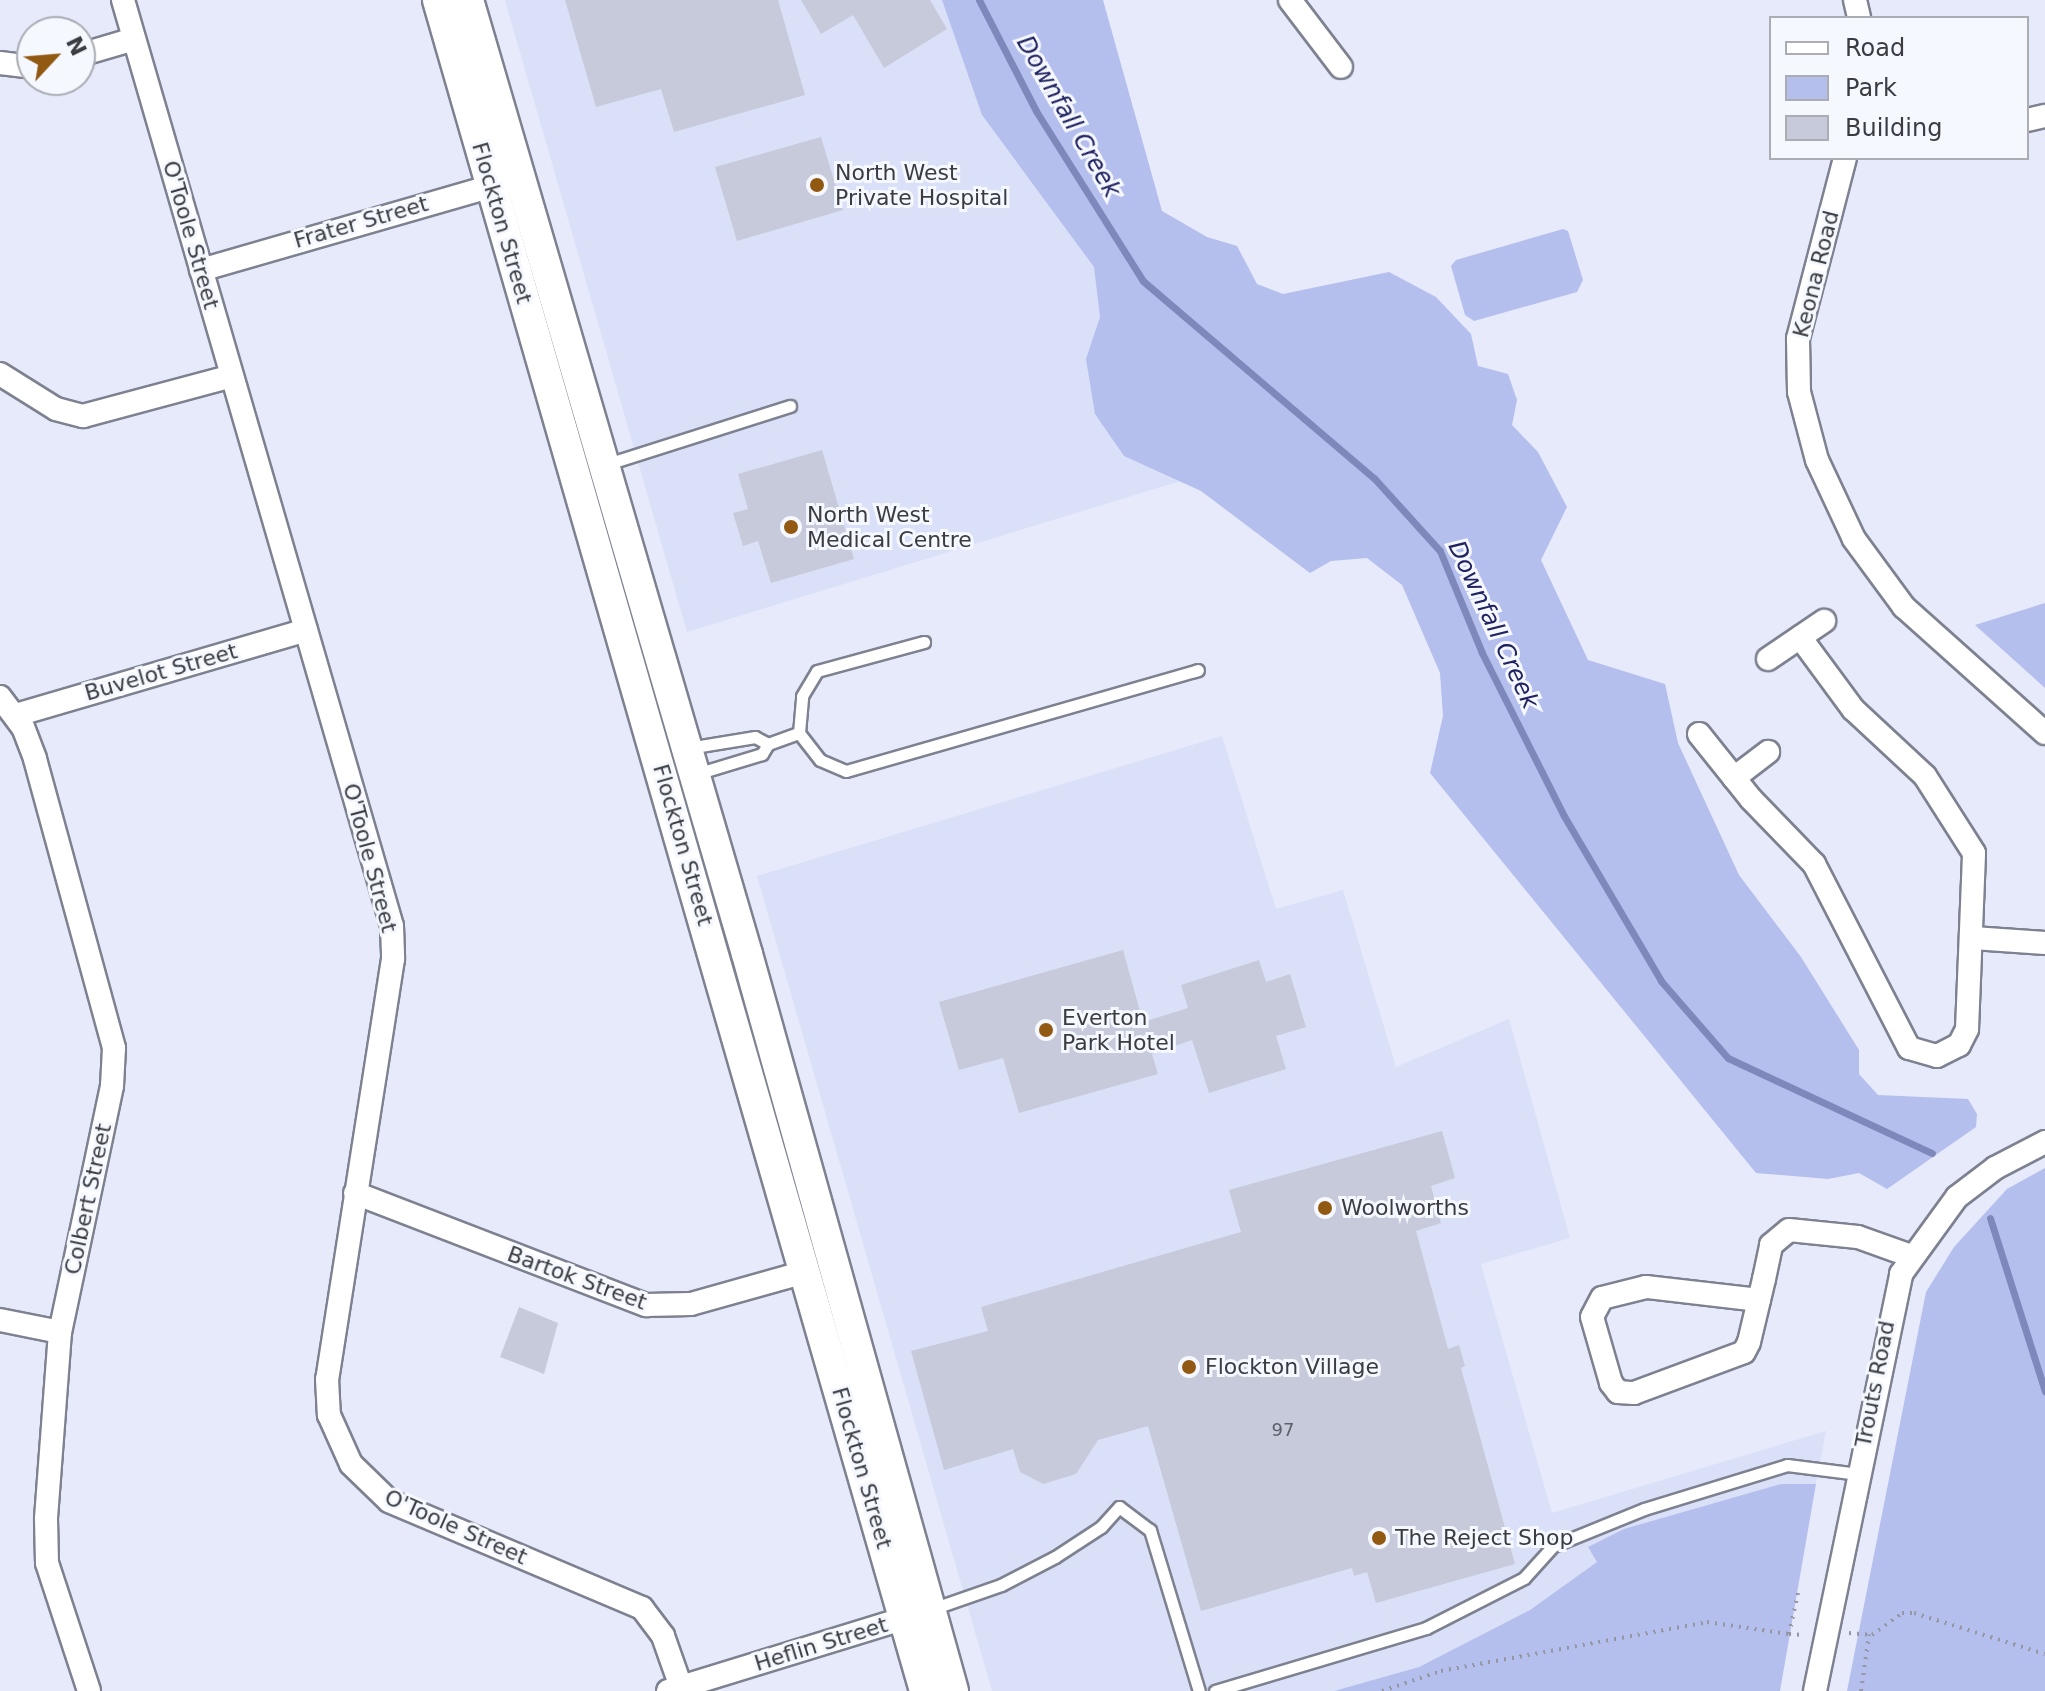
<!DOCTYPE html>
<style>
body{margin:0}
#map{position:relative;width:2045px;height:1691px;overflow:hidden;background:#e6eafb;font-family:"DejaVu Sans",sans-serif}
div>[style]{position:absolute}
.built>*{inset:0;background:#dae0f8}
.green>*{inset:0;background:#b5bfed}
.stream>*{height:7px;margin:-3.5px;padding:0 3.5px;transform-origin:3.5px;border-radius:3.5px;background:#7f88bb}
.building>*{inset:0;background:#c6cadb}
.path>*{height:4px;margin-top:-2px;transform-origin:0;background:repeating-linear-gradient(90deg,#9497a3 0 2px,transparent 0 8px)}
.roads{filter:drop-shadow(2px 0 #7d8190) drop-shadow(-2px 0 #7d8190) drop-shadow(0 2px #7d8190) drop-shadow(0 -2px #7d8190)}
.lane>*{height:11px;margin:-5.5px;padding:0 5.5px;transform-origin:5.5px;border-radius:5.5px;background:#fff}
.street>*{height:22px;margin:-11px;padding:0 11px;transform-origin:11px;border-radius:11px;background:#fff}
.secondary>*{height:30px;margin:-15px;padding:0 15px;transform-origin:15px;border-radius:15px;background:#fff}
.dots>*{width:22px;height:22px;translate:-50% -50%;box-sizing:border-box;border:4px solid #f6f8ff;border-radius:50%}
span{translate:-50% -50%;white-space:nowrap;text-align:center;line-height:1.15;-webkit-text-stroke:6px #f6f8ff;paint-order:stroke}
.number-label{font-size:18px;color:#5d6068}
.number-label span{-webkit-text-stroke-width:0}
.poi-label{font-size:22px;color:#3a3c42}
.left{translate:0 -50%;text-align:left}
.street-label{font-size:22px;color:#3a3c42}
.water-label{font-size:24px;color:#202360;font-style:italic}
.legend{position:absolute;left:1769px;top:16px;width:260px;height:144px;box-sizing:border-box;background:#f6f8ff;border:2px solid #abadb3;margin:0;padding:10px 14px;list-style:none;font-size:24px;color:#3a3c42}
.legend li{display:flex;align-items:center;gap:16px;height:40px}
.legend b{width:40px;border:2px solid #abadb3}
.north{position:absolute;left:16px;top:16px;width:80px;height:80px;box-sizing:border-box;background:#f6f8ff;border:2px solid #abadb3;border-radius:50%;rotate:64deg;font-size:22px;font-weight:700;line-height:32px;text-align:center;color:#3a3c42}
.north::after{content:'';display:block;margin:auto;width:28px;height:36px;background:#915912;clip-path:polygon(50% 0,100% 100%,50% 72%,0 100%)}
</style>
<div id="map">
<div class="built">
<div style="clip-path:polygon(505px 0,960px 0,1246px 461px,687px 632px)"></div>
<div style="clip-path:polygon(1222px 736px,1276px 909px,1343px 890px,1396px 1067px,1509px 1019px,1570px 1238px,1481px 1264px,1552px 1513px,1826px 1431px,1816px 1484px,1781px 1484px,1588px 1548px,1598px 1562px,1530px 1610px,1419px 1667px,1334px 1691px,992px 1691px,757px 876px)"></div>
</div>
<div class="green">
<div style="clip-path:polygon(942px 0,1103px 0,1162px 211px,1207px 237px,1237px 246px,1257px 284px,1283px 294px,1389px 272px,1436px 297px,1471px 334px,1478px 366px,1508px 374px,1517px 400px,1512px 425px,1538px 452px,1567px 507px,1541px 560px,1588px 660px,1665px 684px,1678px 743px,1739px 875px,1801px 957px,1859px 1050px,1859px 1074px,1878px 1095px,1968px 1099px,1977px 1114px,1976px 1127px,1887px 1189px,1859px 1173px,1828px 1179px,1756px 1173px,1430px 773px,1443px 716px,1440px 673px,1402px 585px,1367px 558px,1331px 561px,1310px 573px,1201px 491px,1124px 456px,1095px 414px,1086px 359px,1100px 317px,1094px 267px,982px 115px)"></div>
<div style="clip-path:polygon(1563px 229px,1568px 231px,1583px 280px,1577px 292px,1474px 321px,1465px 315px,1451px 266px,1456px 260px)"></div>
<div style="clip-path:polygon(2045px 603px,2045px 688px,1975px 625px)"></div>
<div style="clip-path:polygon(2045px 1168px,2045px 1691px,1847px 1691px,1926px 1292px,1954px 1247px,2007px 1189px)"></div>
<div style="clip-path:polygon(1781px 1484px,1816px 1484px,1780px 1691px,1334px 1691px,1419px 1667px,1530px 1610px,1597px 1562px,1588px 1547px,1624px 1529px)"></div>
</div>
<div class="stream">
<div style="left:979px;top:0;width:125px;rotate:62.8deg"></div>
<div style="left:1036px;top:111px;width:201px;rotate:57.8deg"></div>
<div style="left:1143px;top:281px;width:304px;rotate:40.5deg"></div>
<div style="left:1374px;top:478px;width:98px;rotate:47.9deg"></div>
<div style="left:1440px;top:551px;width:110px;rotate:67.6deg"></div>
<div style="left:1482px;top:653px;width:182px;rotate:63.3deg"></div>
<div style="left:1564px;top:816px;width:191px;rotate:59.5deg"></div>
<div style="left:1661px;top:981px;width:102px;rotate:49deg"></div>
<div style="left:1728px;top:1058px;width:225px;rotate:25deg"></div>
<div style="left:1990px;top:1218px;width:182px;rotate:72.4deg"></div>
</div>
<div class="building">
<div style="clip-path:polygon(565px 0,778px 0,805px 95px,674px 132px,661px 89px,596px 107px)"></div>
<div style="clip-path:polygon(801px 0,930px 0,947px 29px,884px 68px,853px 15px,821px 34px)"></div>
<div style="clip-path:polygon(821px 137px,843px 210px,737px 241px,715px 167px)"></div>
<div style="clip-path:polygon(822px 450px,854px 559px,771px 583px,758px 541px,743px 546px,733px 513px,748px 509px,738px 474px)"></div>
<div style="clip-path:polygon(1123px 950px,1143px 1022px,1188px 1008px,1181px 985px,1259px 960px,1266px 982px,1290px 974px,1306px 1027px,1276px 1036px,1286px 1069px,1209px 1093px,1192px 1040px,1152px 1054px,1158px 1074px,1019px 1113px,1003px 1058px,959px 1070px,939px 1002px)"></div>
<div style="clip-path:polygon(1442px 1131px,1455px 1178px,1431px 1186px,1441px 1223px,1416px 1231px,1448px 1349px,1459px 1345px,1465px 1366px,1461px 1368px,1515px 1564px,1376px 1603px,1367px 1572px,1354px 1576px,1352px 1568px,1201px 1611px,1148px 1426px,1098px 1440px,1076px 1474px,1043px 1484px,1020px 1472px,1013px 1449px,944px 1470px,911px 1351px,988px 1331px,981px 1307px,1241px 1232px,1229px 1190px)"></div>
<div style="clip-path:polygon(519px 1307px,558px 1323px,544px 1374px,500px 1357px)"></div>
</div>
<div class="path">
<div style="left:1798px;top:1593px;width:42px;rotate:102.4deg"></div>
<div style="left:1789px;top:1634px;width:15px;rotate:4deg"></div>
<div style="left:1849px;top:1633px;width:23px;rotate:5deg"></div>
<div style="left:1872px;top:1635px;width:37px;rotate:-36deg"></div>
<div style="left:1902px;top:1613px;width:12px"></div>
<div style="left:1914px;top:1613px;width:137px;rotate:17.4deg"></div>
<div style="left:1382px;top:1691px;width:62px;rotate:-18.7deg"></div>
<div style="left:1441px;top:1671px;width:270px;rotate:-10.4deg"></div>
<div style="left:1707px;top:1622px;width:83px;rotate:8.3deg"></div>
<div style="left:1861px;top:1691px;width:57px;rotate:-81.9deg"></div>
</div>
<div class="roads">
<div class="lane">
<div style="left:607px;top:464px;width:192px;rotate:-17.6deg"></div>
<div style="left:799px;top:733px;width:34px;rotate:52deg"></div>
<div style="left:820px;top:760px;width:28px;rotate:23deg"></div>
<div style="left:846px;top:771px;width:366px;rotate:-16deg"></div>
<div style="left:768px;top:744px;width:33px;rotate:-20deg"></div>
<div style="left:799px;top:733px;width:37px;rotate:-85deg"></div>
<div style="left:802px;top:696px;width:29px;rotate:-59deg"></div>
<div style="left:817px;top:671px;width:111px;rotate:-15.2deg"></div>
<div style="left:688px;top:748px;width:68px;rotate:-9.3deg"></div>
<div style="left:755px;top:737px;width:15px;rotate:28deg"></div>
<div style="left:768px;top:744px;width:12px;rotate:121deg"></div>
<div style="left:762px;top:754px;width:69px;rotate:163.1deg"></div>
<div style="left:932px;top:1609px;width:73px;rotate:-19.2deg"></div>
<div style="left:1001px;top:1585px;width:61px;rotate:-27.4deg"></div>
<div style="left:1055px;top:1557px;width:55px;rotate:-33.1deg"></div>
<div style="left:1101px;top:1527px;width:27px;rotate:-48deg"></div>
<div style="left:1119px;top:1507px;width:39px;rotate:37deg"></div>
<div style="left:1150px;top:1530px;width:168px;rotate:73.1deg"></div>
<div style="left:1215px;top:1691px;width:220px;rotate:-16.6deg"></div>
<div style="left:1426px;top:1628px;width:110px;rotate:-27deg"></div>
<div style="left:1524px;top:1578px;width:43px;rotate:-47.8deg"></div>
<div style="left:1553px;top:1546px;width:98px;rotate:-22.1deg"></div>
<div style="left:1644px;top:1509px;width:150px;rotate:-17.1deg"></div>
<div style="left:1787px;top:1465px;width:72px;rotate:7.2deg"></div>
</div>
<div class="street">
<div style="left:123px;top:0;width:964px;rotate:73.8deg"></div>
<div style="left:392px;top:926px;width:33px;rotate:88deg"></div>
<div style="left:393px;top:959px;width:425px;rotate:98.9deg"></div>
<div style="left:327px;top:1379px;width:36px;rotate:87deg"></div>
<div style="left:329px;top:1415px;width:54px;rotate:65.8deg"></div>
<div style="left:351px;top:1464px;width:53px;rotate:44.2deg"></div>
<div style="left:389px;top:1501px;width:275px;rotate:22.9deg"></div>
<div style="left:642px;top:1608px;width:35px;rotate:53deg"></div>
<div style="left:663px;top:1636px;width:54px;rotate:70.6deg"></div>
<div style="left:1290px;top:0;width:84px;rotate:52.7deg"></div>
<div style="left:1855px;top:0;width:18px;rotate:77deg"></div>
<div style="left:80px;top:55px;width:56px;rotate:-16.5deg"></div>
<div style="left:0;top:63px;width:32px;rotate:7deg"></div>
<div style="left:2027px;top:120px;width:18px;rotate:-13deg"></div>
<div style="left:1845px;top:158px;width:187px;rotate:104.6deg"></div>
<div style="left:1798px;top:339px;width:53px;rotate:88.9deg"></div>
<div style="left:1799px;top:392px;width:70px;rotate:75.2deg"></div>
<div style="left:1817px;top:460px;width:87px;rotate:64.9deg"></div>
<div style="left:1854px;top:539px;width:84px;rotate:53.7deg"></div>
<div style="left:1904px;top:607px;width:189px;rotate:41.8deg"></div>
<div style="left:201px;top:270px;width:316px;rotate:-16.1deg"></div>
<div style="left:0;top:374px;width:66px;rotate:32deg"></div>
<div style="left:56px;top:409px;width:28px;rotate:15deg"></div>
<div style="left:83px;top:416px;width:154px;rotate:-15deg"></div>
<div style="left:1768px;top:659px;width:68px;rotate:-34.2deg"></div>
<div style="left:0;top:697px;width:38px;rotate:53deg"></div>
<div style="left:23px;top:727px;width:34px;rotate:69deg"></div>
<div style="left:35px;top:759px;width:300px;rotate:74.7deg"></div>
<div style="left:114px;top:1048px;width:38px;rotate:93deg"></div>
<div style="left:112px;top:1086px;width:251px;rotate:101.9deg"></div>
<div style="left:60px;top:1332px;width:188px;rotate:94.3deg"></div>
<div style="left:46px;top:1519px;width:44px;rotate:88.7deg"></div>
<div style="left:47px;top:1563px;width:135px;rotate:71.8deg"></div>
<div style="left:16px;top:715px;width:302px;rotate:-16.3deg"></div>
<div style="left:1699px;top:734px;width:83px;rotate:51.3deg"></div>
<div style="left:1751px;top:799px;width:91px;rotate:45.9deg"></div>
<div style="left:1814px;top:864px;width:207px;rotate:62.7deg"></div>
<div style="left:1909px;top:1048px;width:29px;rotate:16deg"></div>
<div style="left:1937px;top:1056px;width:25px;rotate:-27deg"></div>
<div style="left:1959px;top:1045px;width:18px;rotate:-63deg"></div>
<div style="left:1967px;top:1029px;width:176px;rotate:-87.7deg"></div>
<div style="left:1974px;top:853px;width:91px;rotate:-122.5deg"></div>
<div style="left:1925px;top:776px;width:98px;rotate:-137.1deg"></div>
<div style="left:1853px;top:709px;width:89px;rotate:-126.4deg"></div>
<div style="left:1734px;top:778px;width:43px;rotate:-37.4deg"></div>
<div style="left:1973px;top:938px;width:72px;rotate:4deg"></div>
<div style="left:355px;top:1193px;width:312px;rotate:21.1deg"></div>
<div style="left:646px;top:1305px;width:45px;rotate:-1.3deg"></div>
<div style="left:691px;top:1304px;width:118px;rotate:-15.7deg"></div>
<div style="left:1759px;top:1300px;width:114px;rotate:-173.4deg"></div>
<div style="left:1646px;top:1287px;width:45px;rotate:166deg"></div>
<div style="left:1602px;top:1298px;width:21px;rotate:118deg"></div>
<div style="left:1592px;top:1317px;width:69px;rotate:73.9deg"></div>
<div style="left:1611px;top:1383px;width:11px;rotate:52deg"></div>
<div style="left:1618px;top:1392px;width:16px;rotate:4deg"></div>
<div style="left:1634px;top:1393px;width:117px;rotate:-20.4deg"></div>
<div style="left:1744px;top:1352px;width:11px;rotate:-63deg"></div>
<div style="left:1749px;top:1342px;width:65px;rotate:-76.6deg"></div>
<div style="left:1764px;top:1279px;width:35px;rotate:-78deg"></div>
<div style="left:1771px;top:1245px;width:23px;rotate:-40deg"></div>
<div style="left:1789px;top:1230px;width:69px;rotate:5.8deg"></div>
<div style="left:1858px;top:1237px;width:56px;rotate:19.7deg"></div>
<div style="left:0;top:1320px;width:61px;rotate:11.3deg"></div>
<div style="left:668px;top:1691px;width:262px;rotate:-17.1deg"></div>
<div style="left:1815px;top:1691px;width:426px;rotate:-78.3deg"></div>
<div style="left:1901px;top:1274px;width:95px;rotate:-54deg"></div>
<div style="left:1957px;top:1197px;width:48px;rotate:-37.3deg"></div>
<div style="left:1995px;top:1168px;width:56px;rotate:-27.5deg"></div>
</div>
<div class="secondary">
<div style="left:438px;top:0;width:1760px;rotate:73.93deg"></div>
<div style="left:468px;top:0;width:994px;rotate:73.7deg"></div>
<div style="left:747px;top:954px;width:765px;rotate:74.38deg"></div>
</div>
</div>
<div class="dots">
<div style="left:817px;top:185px;background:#915912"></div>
<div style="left:791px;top:527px;background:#915912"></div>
<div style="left:1046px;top:1030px;background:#915912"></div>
<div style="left:1325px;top:1208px;background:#915912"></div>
<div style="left:1189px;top:1367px;background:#915912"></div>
<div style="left:1379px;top:1538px;background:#915912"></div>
</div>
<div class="number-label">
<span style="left:1283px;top:1430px">97</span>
</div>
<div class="poi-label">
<span class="left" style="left:835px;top:185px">North West<br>Private Hospital</span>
<span class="left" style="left:807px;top:527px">North West<br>Medical Centre</span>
<span class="left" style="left:1062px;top:1030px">Everton<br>Park Hotel</span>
<span class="left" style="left:1341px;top:1208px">Woolworths</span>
<span class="left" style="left:1205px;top:1367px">Flockton Village</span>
<span class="left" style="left:1395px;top:1538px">The Reject Shop</span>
</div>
<div class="street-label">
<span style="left:361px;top:222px;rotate:-16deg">Frater Street</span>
<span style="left:502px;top:223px;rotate:74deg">Flockton Street</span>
<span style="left:191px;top:235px;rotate:74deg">O'Toole Street</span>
<span style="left:1816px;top:274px;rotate:-76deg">Keona Road</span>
<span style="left:161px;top:672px;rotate:-16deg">Buvelot Street</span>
<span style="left:683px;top:845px;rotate:74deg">Flockton Street</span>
<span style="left:370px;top:858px;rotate:75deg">O'Toole Street</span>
<span style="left:88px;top:1199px;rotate:-78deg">Colbert Street</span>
<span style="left:577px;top:1278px;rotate:20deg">Bartok Street</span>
<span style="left:1875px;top:1384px;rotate:-79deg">Trouts Road</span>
<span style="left:862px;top:1468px;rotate:74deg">Flockton Street</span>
<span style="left:456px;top:1527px;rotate:24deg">O'Toole Street</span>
<span style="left:821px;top:1644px;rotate:-17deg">Heflin Street</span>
</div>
<div class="water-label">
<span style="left:1068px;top:117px;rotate:60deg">Downfall Creek</span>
<span style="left:1493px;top:625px;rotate:65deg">Downfall Creek</span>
</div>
<ul class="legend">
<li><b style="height:10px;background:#fff"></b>Road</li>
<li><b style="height:22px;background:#b5bfed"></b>Park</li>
<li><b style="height:22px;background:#c6cadb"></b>Building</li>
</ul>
<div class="north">N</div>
</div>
